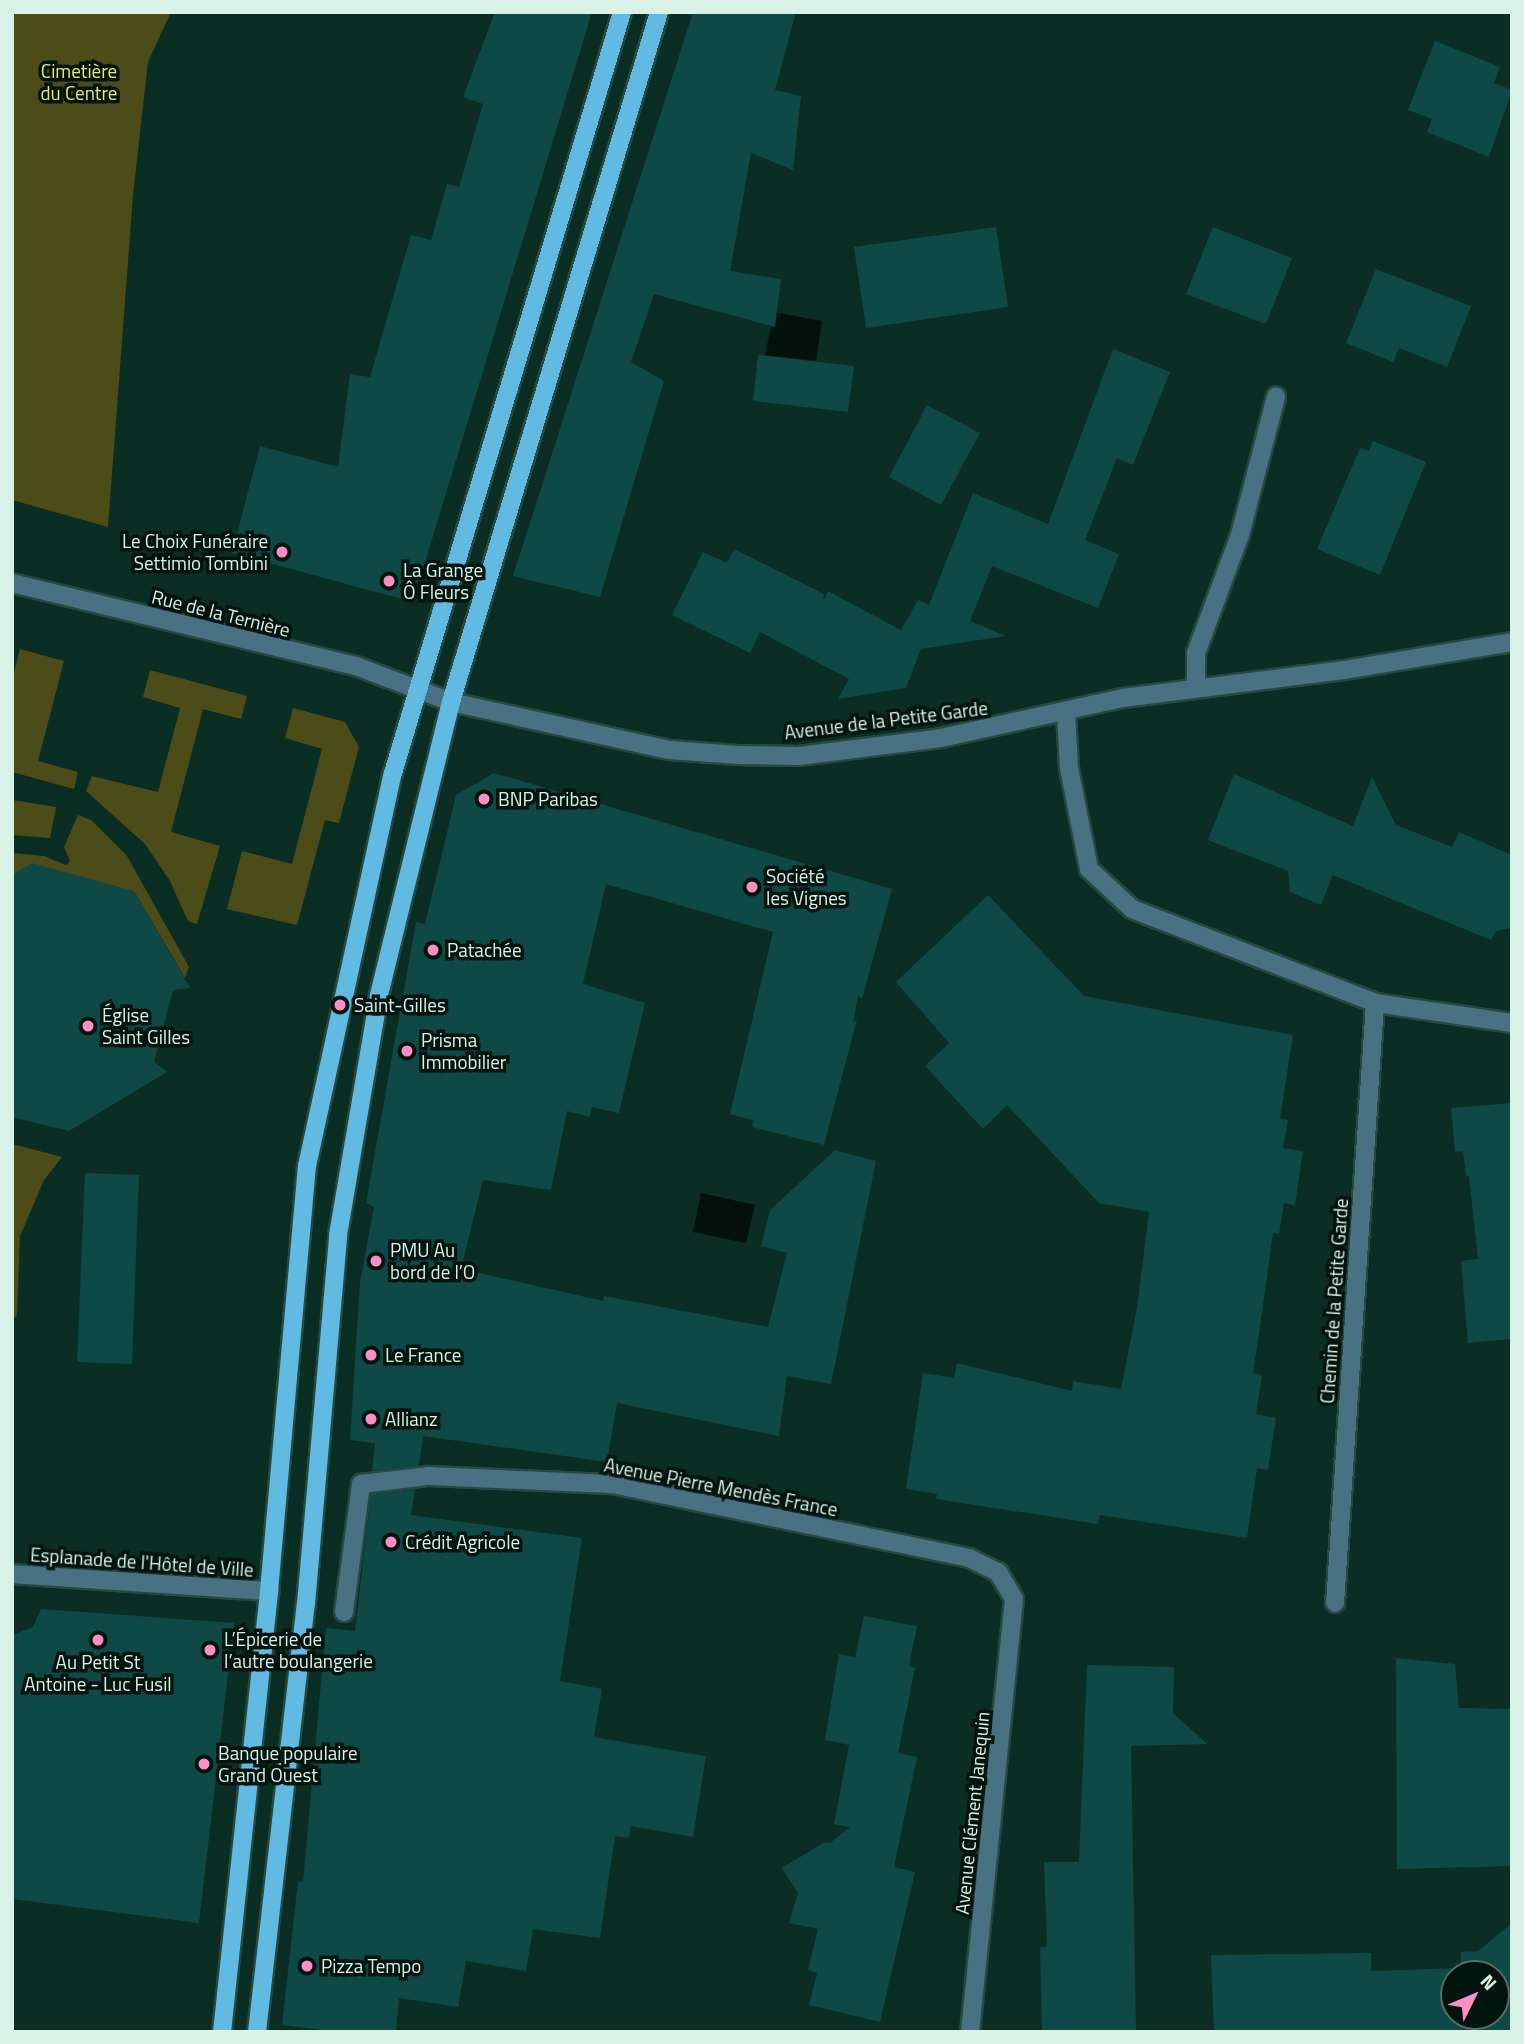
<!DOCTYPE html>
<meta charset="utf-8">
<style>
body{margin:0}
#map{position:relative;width:1524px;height:2044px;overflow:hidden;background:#0a2e23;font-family:"Titillium Web",sans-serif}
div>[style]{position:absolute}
.green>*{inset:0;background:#4c4c19}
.water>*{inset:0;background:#03100b}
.building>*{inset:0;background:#0f4946}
.roads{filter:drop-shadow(2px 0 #27493f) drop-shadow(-2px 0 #27493f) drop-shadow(0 2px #27493f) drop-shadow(0 -2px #27493f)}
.minor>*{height:18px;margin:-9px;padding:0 9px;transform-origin:9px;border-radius:9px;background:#487184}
.major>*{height:18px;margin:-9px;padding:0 9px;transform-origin:9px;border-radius:9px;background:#61bae2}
.dots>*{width:19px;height:19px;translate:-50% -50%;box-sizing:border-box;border:4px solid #03140e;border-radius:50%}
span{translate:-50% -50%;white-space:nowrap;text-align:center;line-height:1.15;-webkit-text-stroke:7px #03140e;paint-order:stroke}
.park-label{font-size:19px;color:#e9ea68}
.poi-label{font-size:19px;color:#d9f2e8}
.right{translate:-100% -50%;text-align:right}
.left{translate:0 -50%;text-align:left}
.street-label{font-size:19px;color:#d9f2e8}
.frame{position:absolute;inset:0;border:14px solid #d9f2e8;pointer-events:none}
.north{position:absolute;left:1440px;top:1960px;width:70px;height:70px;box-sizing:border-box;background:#03140e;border:2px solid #596d65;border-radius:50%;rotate:47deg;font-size:19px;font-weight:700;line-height:28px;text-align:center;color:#d9f2e8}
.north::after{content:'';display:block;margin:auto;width:24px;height:32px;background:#fb8fc5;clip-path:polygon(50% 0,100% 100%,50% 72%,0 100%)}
</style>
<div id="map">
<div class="green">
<div style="clip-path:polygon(12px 12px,171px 12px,148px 62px,133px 195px,108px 527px,12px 500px)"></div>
<div style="clip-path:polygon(20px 649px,64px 661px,38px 761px,78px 772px,74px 789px,12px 772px,12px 680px)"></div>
<div style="clip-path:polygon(150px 670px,247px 696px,241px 719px,203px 709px,171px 832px,220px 846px,197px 924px,188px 921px,170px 881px,145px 844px,86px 791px,92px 776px,158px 792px,180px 708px,143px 697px)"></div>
<div style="clip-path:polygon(293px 708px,345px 722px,359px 747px,339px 823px,325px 820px,297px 925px,227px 909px,242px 851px,292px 864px,322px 749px,285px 738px)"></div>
<div style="clip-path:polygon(12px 800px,56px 807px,50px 838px,12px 835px)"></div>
<div style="clip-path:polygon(78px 815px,91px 820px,127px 856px,189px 967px,185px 978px,134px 891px,12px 875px,12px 853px,44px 856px,66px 865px,70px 861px,64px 847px)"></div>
<div style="clip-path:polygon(12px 1144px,62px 1157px,44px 1180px,20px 1236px,17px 1315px,12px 1320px)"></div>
</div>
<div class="water">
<div style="clip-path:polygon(774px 312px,822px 321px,816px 361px,765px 355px)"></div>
<div style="clip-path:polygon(701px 1193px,755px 1205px,746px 1243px,693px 1232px)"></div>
</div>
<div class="building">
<div style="clip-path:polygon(495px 12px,592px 12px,413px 602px,232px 553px,260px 446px,338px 467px,350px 374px,370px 377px,411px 235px,431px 240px,447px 184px,459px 187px,483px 104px,463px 97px)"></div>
<div style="clip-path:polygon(693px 12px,796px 12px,775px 90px,801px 96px,793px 170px,751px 153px,730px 271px,781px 279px,775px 327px,654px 294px,631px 362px,664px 381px,600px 597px,513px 576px)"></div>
<div style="clip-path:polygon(1435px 41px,1500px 67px,1494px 83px,1512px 90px,1489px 157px,1427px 132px,1432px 119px,1408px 110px)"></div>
<div style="clip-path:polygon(996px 227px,1008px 307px,866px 328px,854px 247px)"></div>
<div style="clip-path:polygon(1213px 227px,1292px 258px,1266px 324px,1186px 294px)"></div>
<div style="clip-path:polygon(1376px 269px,1471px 306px,1447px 367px,1399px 348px,1393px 362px,1346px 343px)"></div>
<div style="clip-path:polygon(1113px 349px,1170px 372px,1133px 465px,1117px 458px,1085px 540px,1119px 554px,1098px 608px,992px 566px,970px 621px,1006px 636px,921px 649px,906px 688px,838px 699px,849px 679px,760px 632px,750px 653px,672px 615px,703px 552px,727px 563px,734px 549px,824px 594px,823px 602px,828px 591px,901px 630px,918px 600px,929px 605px,973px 493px,1048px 524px)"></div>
<div style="clip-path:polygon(758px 355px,854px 366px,848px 412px,753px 401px)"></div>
<div style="clip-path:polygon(927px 405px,980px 433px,941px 505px,889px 477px)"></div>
<div style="clip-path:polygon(1373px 441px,1426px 462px,1380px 575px,1317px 549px,1360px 448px,1369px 451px)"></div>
<div style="clip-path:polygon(494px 773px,892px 889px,862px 999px,858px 995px,853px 1023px,857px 1019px,824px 1145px,752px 1127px,753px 1120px,730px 1114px,773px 932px,606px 884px,583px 984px,645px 1003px,619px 1113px,592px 1107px,590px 1117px,567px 1111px,551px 1190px,483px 1180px,461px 1269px,603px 1301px,604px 1296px,768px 1327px,787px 1253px,761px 1246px,770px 1210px,835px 1150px,876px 1161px,831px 1384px,787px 1376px,779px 1436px,617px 1403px,607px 1462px,423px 1436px,419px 1466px,372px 1471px,375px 1443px,350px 1440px,360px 1282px,374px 1207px,366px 1203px,416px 922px,425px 924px,456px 795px)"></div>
<div style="clip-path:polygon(1234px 774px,1353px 826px,1372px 777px,1396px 825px,1452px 847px,1459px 832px,1512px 855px,1512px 928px,1496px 931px,1491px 940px,1333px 875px,1321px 905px,1290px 892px,1288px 871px,1208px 840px)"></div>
<div style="clip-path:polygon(32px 863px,134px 891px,190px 988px,173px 990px,154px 1062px,167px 1072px,69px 1131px,12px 1117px,12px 875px)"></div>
<div style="clip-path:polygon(988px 895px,1084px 996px,1293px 1035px,1280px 1119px,1288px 1120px,1283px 1148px,1303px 1151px,1295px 1205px,1284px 1203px,1279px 1234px,1273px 1233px,1260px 1327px,1253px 1373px,1262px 1375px,1256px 1414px,1276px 1418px,1268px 1470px,1257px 1468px,1247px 1538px,1100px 1515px,1098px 1524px,936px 1499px,937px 1494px,906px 1489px,923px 1373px,954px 1378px,957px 1363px,1072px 1391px,1073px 1381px,1121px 1389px,1137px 1308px,1149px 1212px,1099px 1203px,1007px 1105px,983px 1129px,925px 1066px,949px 1043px,896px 982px)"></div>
<div style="clip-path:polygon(1512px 1103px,1512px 1339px,1468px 1343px,1461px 1261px,1478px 1259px,1469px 1176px,1466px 1176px,1463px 1151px,1455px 1152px,1451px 1108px)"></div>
<div style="clip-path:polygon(85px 1173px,139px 1175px,132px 1364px,77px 1362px)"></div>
<div style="clip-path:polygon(415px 1489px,411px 1515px,582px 1538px,560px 1681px,602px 1689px,594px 1737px,706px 1756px,693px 1837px,631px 1826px,629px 1838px,615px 1836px,600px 1938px,533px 1929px,526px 1971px,466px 1961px,458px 2007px,399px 1998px,396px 2032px,338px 2032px,282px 2025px,298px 1881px,303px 1882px,326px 1628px,355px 1631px,371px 1494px)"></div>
<div style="clip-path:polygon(41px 1609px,234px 1623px,199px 1923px,12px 1899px,12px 1635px,33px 1627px)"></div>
<div style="clip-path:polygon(864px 1616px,917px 1626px,909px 1666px,915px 1668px,898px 1753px,917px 1757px,894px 1867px,915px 1872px,880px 2022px,809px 2005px,817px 1973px,808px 1970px,818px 1929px,789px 1923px,798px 1893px,782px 1868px,825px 1842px,830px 1843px,850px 1827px,834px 1824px,849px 1745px,825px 1740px,839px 1654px,855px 1657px)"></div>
<div style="clip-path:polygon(1396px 1658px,1455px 1664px,1459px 1708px,1512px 1709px,1512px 1866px,1397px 1869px)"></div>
<div style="clip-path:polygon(1087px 1665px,1174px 1667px,1173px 1713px,1207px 1744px,1131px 1746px,1136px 2032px,1042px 2032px,1040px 1947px,1047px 1946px,1044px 1862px,1079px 1862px)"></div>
<div style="clip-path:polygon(evenodd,1512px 1923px,1512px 2032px,1214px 2032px,1211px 1955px,1371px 1953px,1371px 1971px,1461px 1968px,1461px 1952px,1478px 1951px,1512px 1923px,1454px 1974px,1496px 1974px,1496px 2016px,1454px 2016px,1454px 1974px)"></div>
</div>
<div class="roads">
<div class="minor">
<div style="left:12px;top:583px;width:354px;rotate:13.6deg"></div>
<div style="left:356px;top:666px;width:102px;rotate:20.8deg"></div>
<div style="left:451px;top:702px;width:224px;rotate:12.4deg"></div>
<div style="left:670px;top:750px;width:68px;rotate:4.2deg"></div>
<div style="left:738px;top:755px;width:61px;rotate:0.9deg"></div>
<div style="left:799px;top:756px;width:143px;rotate:-7.2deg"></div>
<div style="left:941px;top:738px;width:186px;rotate:-12.4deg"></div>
<div style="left:1123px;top:698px;width:224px;rotate:-7.2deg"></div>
<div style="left:1345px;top:670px;width:169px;rotate:-9.5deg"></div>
<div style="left:1196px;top:688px;width:35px;rotate:-90deg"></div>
<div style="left:1196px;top:653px;width:126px;rotate:-69.6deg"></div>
<div style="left:1240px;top:535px;width:143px;rotate:-75.4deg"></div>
<div style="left:1066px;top:713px;width:55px;rotate:86.9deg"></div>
<div style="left:1069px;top:768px;width:103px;rotate:78.8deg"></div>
<div style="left:1089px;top:869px;width:59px;rotate:42.9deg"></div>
<div style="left:1132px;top:909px;width:261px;rotate:21.1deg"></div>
<div style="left:1375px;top:1003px;width:601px;rotate:93.81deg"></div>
<div style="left:1375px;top:1003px;width:138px;rotate:8.3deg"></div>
<div style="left:12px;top:1574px;width:258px;rotate:3.8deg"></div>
<div style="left:344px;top:1612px;width:129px;rotate:-82.4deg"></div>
<div style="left:361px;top:1484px;width:67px;rotate:-6.8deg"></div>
<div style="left:428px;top:1476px;width:184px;rotate:2.5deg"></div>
<div style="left:612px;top:1484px;width:365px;rotate:11.7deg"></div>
<div style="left:969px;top:1558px;width:32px;rotate:26deg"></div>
<div style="left:998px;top:1572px;width:31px;rotate:59deg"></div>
<div style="left:1014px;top:1599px;width:435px;rotate:95.8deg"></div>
</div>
<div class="major">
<div style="left:222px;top:2032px;width:443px;rotate:-83.9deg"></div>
<div style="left:269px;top:1591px;width:427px;rotate:-84.9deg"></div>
<div style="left:307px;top:1166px;width:402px;rotate:-77.7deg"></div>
<div style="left:393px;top:773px;width:795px;rotate:-73.25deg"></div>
<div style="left:257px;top:2032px;width:431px;rotate:-83.5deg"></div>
<div style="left:306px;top:1604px;width:370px;rotate:-85deg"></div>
<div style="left:338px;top:1235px;width:243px;rotate:-80.3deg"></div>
<div style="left:379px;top:995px;width:302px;rotate:-76.2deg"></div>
<div style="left:451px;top:702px;width:721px;rotate:-73.22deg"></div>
</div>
</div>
<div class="dots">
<div style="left:282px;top:552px;background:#fb8fc5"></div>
<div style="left:389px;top:581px;background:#fb8fc5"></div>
<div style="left:484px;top:799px;background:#fb8fc5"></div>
<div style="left:752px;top:887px;background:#fb8fc5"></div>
<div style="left:433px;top:950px;background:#fb8fc5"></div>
<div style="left:340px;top:1005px;background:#fb8fc5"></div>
<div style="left:88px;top:1026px;background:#fb8fc5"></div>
<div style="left:407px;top:1051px;background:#fb8fc5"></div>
<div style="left:376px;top:1261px;background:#fb8fc5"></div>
<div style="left:371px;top:1355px;background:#fb8fc5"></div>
<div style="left:371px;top:1419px;background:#fb8fc5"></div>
<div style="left:391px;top:1542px;background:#fb8fc5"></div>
<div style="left:98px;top:1640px;background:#fb8fc5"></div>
<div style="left:210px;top:1650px;background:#fb8fc5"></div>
<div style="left:204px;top:1764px;background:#fb8fc5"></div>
<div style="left:307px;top:1966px;background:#fb8fc5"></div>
</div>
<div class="park-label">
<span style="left:79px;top:82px">Cimetière<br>du Centre</span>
</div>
<div class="poi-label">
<span class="right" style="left:268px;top:552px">Le Choix Funéraire<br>Settimio Tombini</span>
<span class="left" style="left:403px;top:581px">La Grange<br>Ô Fleurs</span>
<span class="left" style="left:498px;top:799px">BNP Paribas</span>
<span class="left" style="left:766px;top:887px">Société<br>les Vignes</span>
<span class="left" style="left:447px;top:950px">Patachée</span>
<span class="left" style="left:354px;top:1005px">Saint-Gilles</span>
<span class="left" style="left:102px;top:1026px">Église<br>Saint Gilles</span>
<span class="left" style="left:421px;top:1051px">Prisma<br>Immobilier</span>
<span class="left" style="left:390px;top:1261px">PMU Au<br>bord de l’O</span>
<span class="left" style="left:385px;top:1355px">Le France</span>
<span class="left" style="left:385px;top:1419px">Allianz</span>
<span class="left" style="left:405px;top:1542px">Crédit Agricole</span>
<span class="left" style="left:224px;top:1650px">L’Épicerie de<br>l’autre boulangerie</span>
<span style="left:98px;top:1673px">Au Petit St<br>Antoine - Luc Fusil</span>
<span class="left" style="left:218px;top:1764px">Banque populaire<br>Grand Ouest</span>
<span class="left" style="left:321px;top:1966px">Pizza Tempo</span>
</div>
<div class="street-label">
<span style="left:221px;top:613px;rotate:14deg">Rue de la Ternière</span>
<span style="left:886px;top:720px;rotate:-7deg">Avenue de la Petite Garde</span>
<span style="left:1334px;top:1301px;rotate:-86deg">Chemin de la Petite Garde</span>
<span style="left:721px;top:1487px;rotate:11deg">Avenue Pierre Mendès France</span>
<span style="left:142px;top:1562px;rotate:4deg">Esplanade de l'Hôtel de Ville</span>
<span style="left:972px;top:1813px;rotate:-84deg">Avenue Clément Janequin</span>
</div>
<div class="frame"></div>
<div class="north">N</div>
</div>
